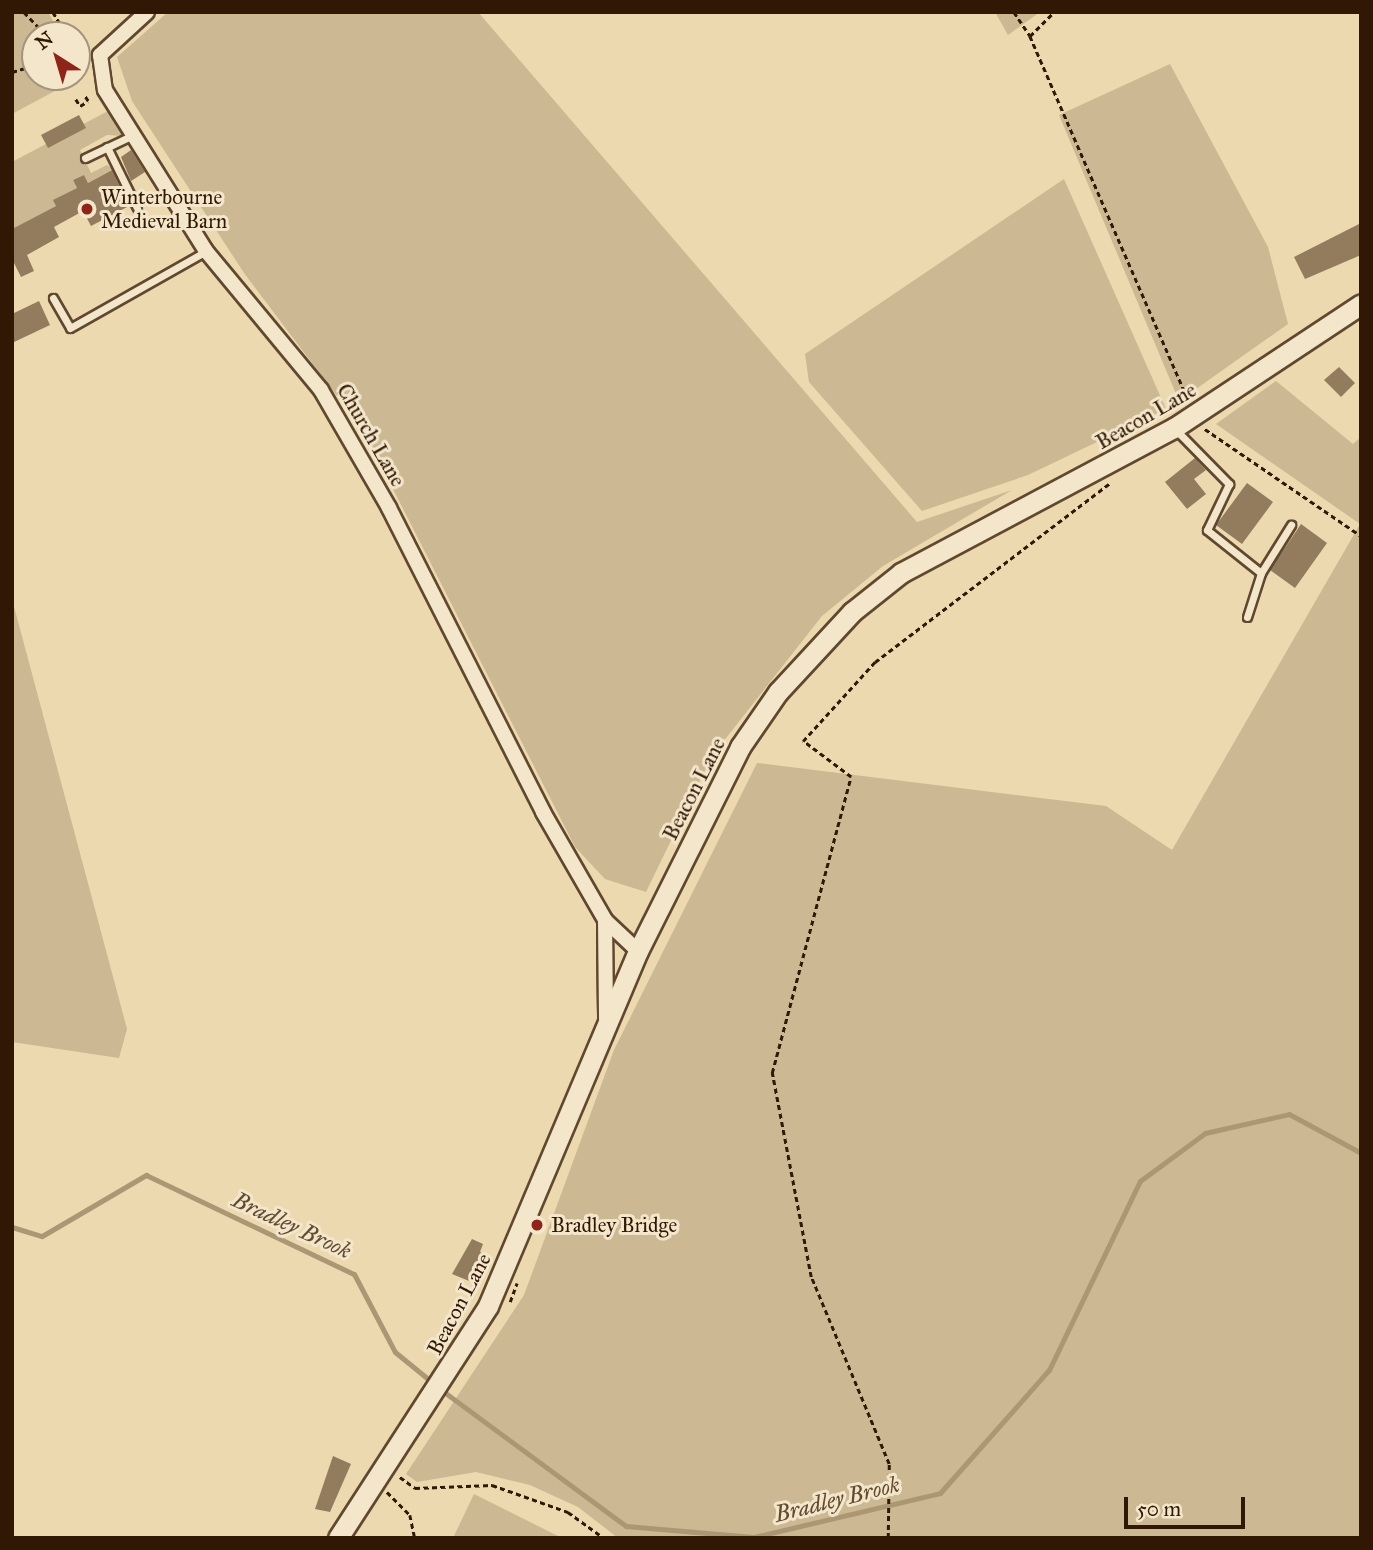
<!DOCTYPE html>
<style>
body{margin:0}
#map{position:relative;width:1373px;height:1550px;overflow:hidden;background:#ecd9af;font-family:"IM FELL Great Primer",serif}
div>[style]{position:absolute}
.green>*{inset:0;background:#ccb892}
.stream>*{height:5px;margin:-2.5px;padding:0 2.5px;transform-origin:2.5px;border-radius:2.5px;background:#ac9775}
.building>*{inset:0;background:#927c5d}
.path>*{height:2.5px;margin-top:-1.25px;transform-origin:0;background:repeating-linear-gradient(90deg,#311804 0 5px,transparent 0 8.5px)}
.roads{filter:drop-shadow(2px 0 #60482f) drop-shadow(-2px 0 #60482f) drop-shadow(0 2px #60482f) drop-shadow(0 -2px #60482f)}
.lane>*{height:7px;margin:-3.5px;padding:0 3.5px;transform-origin:3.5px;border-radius:3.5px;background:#f3e6cb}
.street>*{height:14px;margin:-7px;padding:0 7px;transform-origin:7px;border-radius:7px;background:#f3e6cb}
.secondary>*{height:19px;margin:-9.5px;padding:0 9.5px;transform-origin:9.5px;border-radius:9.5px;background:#f3e6cb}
.dots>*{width:19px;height:19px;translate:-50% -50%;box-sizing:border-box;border:4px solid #f3e6cb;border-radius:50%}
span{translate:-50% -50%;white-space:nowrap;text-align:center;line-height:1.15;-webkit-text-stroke:6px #f3e6cb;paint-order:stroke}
.poi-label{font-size:21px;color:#311804}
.left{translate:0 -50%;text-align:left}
.street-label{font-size:21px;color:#311804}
.water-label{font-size:23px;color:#624b31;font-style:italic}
.frame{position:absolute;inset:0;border:14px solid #311804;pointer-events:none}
.north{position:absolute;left:21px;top:21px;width:70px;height:70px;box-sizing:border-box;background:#f3e6cb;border:2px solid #a5947b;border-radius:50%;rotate:323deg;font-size:19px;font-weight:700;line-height:28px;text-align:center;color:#311804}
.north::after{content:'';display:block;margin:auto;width:24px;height:32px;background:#8f2418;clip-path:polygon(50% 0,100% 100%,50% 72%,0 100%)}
.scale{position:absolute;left:1124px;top:1497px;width:121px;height:32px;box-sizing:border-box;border:4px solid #311804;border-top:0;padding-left:9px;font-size:21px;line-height:24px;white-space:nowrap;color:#311804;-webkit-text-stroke:5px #f3e6cb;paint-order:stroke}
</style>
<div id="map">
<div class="green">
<div style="clip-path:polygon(12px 12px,48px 12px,61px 35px,35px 35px,35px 77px,79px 78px,12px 114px)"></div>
<div style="clip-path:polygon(168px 12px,478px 12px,917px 522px,1012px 490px,883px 566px,822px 616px,712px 756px,646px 892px,605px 879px,575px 847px,364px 432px,244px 273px,132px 101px,117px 57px)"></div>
<div style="clip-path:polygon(995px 12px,1040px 12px,1008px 35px)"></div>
<div style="clip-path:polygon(1170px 64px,1268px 247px,1288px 324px,1179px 401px,1059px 115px)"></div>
<div style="clip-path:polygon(108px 111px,124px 136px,107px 135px,80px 150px,91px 173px,107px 165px,113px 169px,88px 183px,84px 175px,73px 180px,77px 188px,54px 200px,56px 206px,14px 228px,12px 162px)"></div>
<div style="clip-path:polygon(1064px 179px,1166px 409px,1028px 475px,922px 511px,809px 382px,805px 354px)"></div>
<div style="clip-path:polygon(1276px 381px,1353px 444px,1361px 437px,1361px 1538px,618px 1538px,578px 1507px,530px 1485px,476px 1472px,417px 1482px,406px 1474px,524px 1295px,614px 1050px,757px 763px,1106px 806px,1172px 850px,1360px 524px,1216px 424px)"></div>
<div style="clip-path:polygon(12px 599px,127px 1029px,119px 1058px,12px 1042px)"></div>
<div style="clip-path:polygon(474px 1494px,560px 1537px,453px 1538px)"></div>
</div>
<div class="stream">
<div style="left:12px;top:1227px;width:31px;rotate:17deg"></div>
<div style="left:42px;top:1236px;width:121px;rotate:-30.4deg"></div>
<div style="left:146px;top:1175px;width:230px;rotate:25.5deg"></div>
<div style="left:354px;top:1274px;width:88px;rotate:62.3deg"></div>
<div style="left:395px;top:1352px;width:49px;rotate:39.2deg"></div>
<div style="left:440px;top:1389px;width:231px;rotate:36.4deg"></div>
<div style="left:626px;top:1526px;width:128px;rotate:4.9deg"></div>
<div style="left:754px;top:1537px;width:191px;rotate:-13.3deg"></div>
<div style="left:940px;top:1493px;width:164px;rotate:-48.5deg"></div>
<div style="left:1049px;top:1370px;width:210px;rotate:-64.3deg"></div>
<div style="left:1140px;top:1181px;width:81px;rotate:-36.4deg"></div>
<div style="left:1205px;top:1133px;width:86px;rotate:-12.7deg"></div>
<div style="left:1289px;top:1114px;width:82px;rotate:28.4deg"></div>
</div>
<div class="building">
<div style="clip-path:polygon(79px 115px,86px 128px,48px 148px,41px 135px)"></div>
<div style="clip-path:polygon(131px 150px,145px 172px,131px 181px,121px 157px)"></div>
<div style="clip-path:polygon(112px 170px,129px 206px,91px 226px,83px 211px,54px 227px,59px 237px,27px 255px,34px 271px,21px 277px,12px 259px,12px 229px,56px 206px,53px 200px,77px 188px,73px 180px,84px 175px,88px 183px)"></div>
<div style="clip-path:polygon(1361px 223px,1361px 255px,1305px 279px,1294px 257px)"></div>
<div style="clip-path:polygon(39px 301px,50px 325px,12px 343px,12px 314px)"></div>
<div style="clip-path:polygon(1339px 367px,1355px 383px,1341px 397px,1324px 380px)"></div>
<div style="clip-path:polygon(1195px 458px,1206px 470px,1194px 479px,1206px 494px,1187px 509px,1165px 482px)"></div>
<div style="clip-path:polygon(1247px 483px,1273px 502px,1242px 544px,1216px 525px)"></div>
<div style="clip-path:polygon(1301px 524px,1327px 543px,1295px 588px,1270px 570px)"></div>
<div style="clip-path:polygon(472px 1239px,483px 1244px,480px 1252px,486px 1255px,474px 1283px,452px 1274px)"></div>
<div style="clip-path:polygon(333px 1456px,351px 1464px,330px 1512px,315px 1509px)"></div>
</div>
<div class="path">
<div style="left:24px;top:12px;width:32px;rotate:46deg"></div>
<div style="left:53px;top:12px;width:27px;rotate:59deg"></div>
<div style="left:1014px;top:12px;width:29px;rotate:56deg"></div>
<div style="left:1030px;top:36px;width:396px;rotate:66.5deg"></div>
<div style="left:1030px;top:36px;width:34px;rotate:-45deg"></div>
<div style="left:77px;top:52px;width:10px;rotate:45deg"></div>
<div style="left:12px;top:72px;width:24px;rotate:-17deg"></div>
<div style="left:76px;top:99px;width:8px;rotate:60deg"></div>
<div style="left:80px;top:106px;width:9px;rotate:-32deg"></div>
<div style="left:88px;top:101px;width:7px;rotate:-124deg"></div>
<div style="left:1205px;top:429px;width:189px;rotate:34.4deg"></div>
<div style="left:510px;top:1302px;width:20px;rotate:-70deg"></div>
<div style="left:400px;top:1477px;width:19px;rotate:36deg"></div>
<div style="left:415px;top:1488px;width:77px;rotate:-2.2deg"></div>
<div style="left:492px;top:1485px;width:81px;rotate:19.6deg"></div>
<div style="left:568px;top:1512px;width:44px;rotate:35.8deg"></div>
<div style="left:387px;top:1492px;width:33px;rotate:45deg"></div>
<div style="left:410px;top:1515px;width:24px;rotate:78deg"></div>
<div style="left:888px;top:1538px;width:74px;rotate:-89.2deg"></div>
<div style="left:889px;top:1464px;width:203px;rotate:-112.6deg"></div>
<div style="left:811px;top:1277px;width:208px;rotate:-100.8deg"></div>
<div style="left:772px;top:1073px;width:306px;rotate:-75.1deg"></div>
<div style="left:851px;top:777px;width:60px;rotate:-143.1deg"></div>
<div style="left:803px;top:741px;width:107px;rotate:-47.7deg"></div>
<div style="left:875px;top:662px;width:295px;rotate:-37.3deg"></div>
</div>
<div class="roads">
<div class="lane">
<div style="left:107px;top:147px;width:68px;rotate:63.8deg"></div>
<div style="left:85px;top:158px;width:53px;rotate:-25.6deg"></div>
<div style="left:53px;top:298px;width:34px;rotate:60deg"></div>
<div style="left:70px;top:328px;width:156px;rotate:-29.5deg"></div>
<div style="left:1176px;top:430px;width:76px;rotate:45.5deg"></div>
<div style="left:1229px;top:484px;width:51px;rotate:115.6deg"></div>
<div style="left:1207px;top:530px;width:69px;rotate:38.5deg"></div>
<div style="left:1247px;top:617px;width:46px;rotate:-72.3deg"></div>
<div style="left:1261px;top:573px;width:57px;rotate:-58deg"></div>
</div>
<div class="street">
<div style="left:147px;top:12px;width:64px;rotate:137.5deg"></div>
<div style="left:100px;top:55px;width:35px;rotate:82deg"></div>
<div style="left:105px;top:90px;width:190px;rotate:57.9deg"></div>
<div style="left:206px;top:251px;width:180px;rotate:50.4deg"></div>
<div style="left:321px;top:390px;width:136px;rotate:60deg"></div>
<div style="left:389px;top:508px;width:341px;rotate:63.1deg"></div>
<div style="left:543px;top:812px;width:125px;rotate:60.1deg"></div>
<div style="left:605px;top:920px;width:45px;rotate:43.2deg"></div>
<div style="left:605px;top:920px;width:99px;rotate:89.4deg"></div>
</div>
<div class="secondary">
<div style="left:338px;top:1538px;width:276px;rotate:-57.1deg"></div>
<div style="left:488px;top:1306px;width:385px;rotate:-67.1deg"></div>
<div style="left:638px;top:951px;width:228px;rotate:-63.4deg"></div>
<div style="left:740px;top:747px;width:67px;rotate:-55.4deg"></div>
<div style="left:778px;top:692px;width:109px;rotate:-47.2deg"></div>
<div style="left:852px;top:612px;width:63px;rotate:-38.5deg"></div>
<div style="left:901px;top:573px;width:309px;rotate:-28deg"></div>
<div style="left:1174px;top:428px;width:224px;rotate:-33.5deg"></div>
</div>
</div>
<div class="dots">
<div style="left:87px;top:209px;background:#8f2418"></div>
<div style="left:537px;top:1225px;background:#8f2418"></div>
</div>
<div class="poi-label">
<span class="left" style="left:101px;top:209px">Winterbourne<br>Medieval Barn</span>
<span class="left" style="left:551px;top:1225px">Bradley Bridge</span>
</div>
<div class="street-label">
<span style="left:1146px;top:416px;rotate:-30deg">Beacon Lane</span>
<span style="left:371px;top:435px;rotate:60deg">Church Lane</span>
<span style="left:694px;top:789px;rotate:-63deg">Beacon Lane</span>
<span style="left:459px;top:1304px;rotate:-62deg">Beacon Lane</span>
</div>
<div class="water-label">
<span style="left:292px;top:1225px;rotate:25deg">Bradley Brook</span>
<span style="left:837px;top:1499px;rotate:-14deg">Bradley Brook</span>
</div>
<div class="frame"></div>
<div class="north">N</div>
<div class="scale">50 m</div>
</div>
